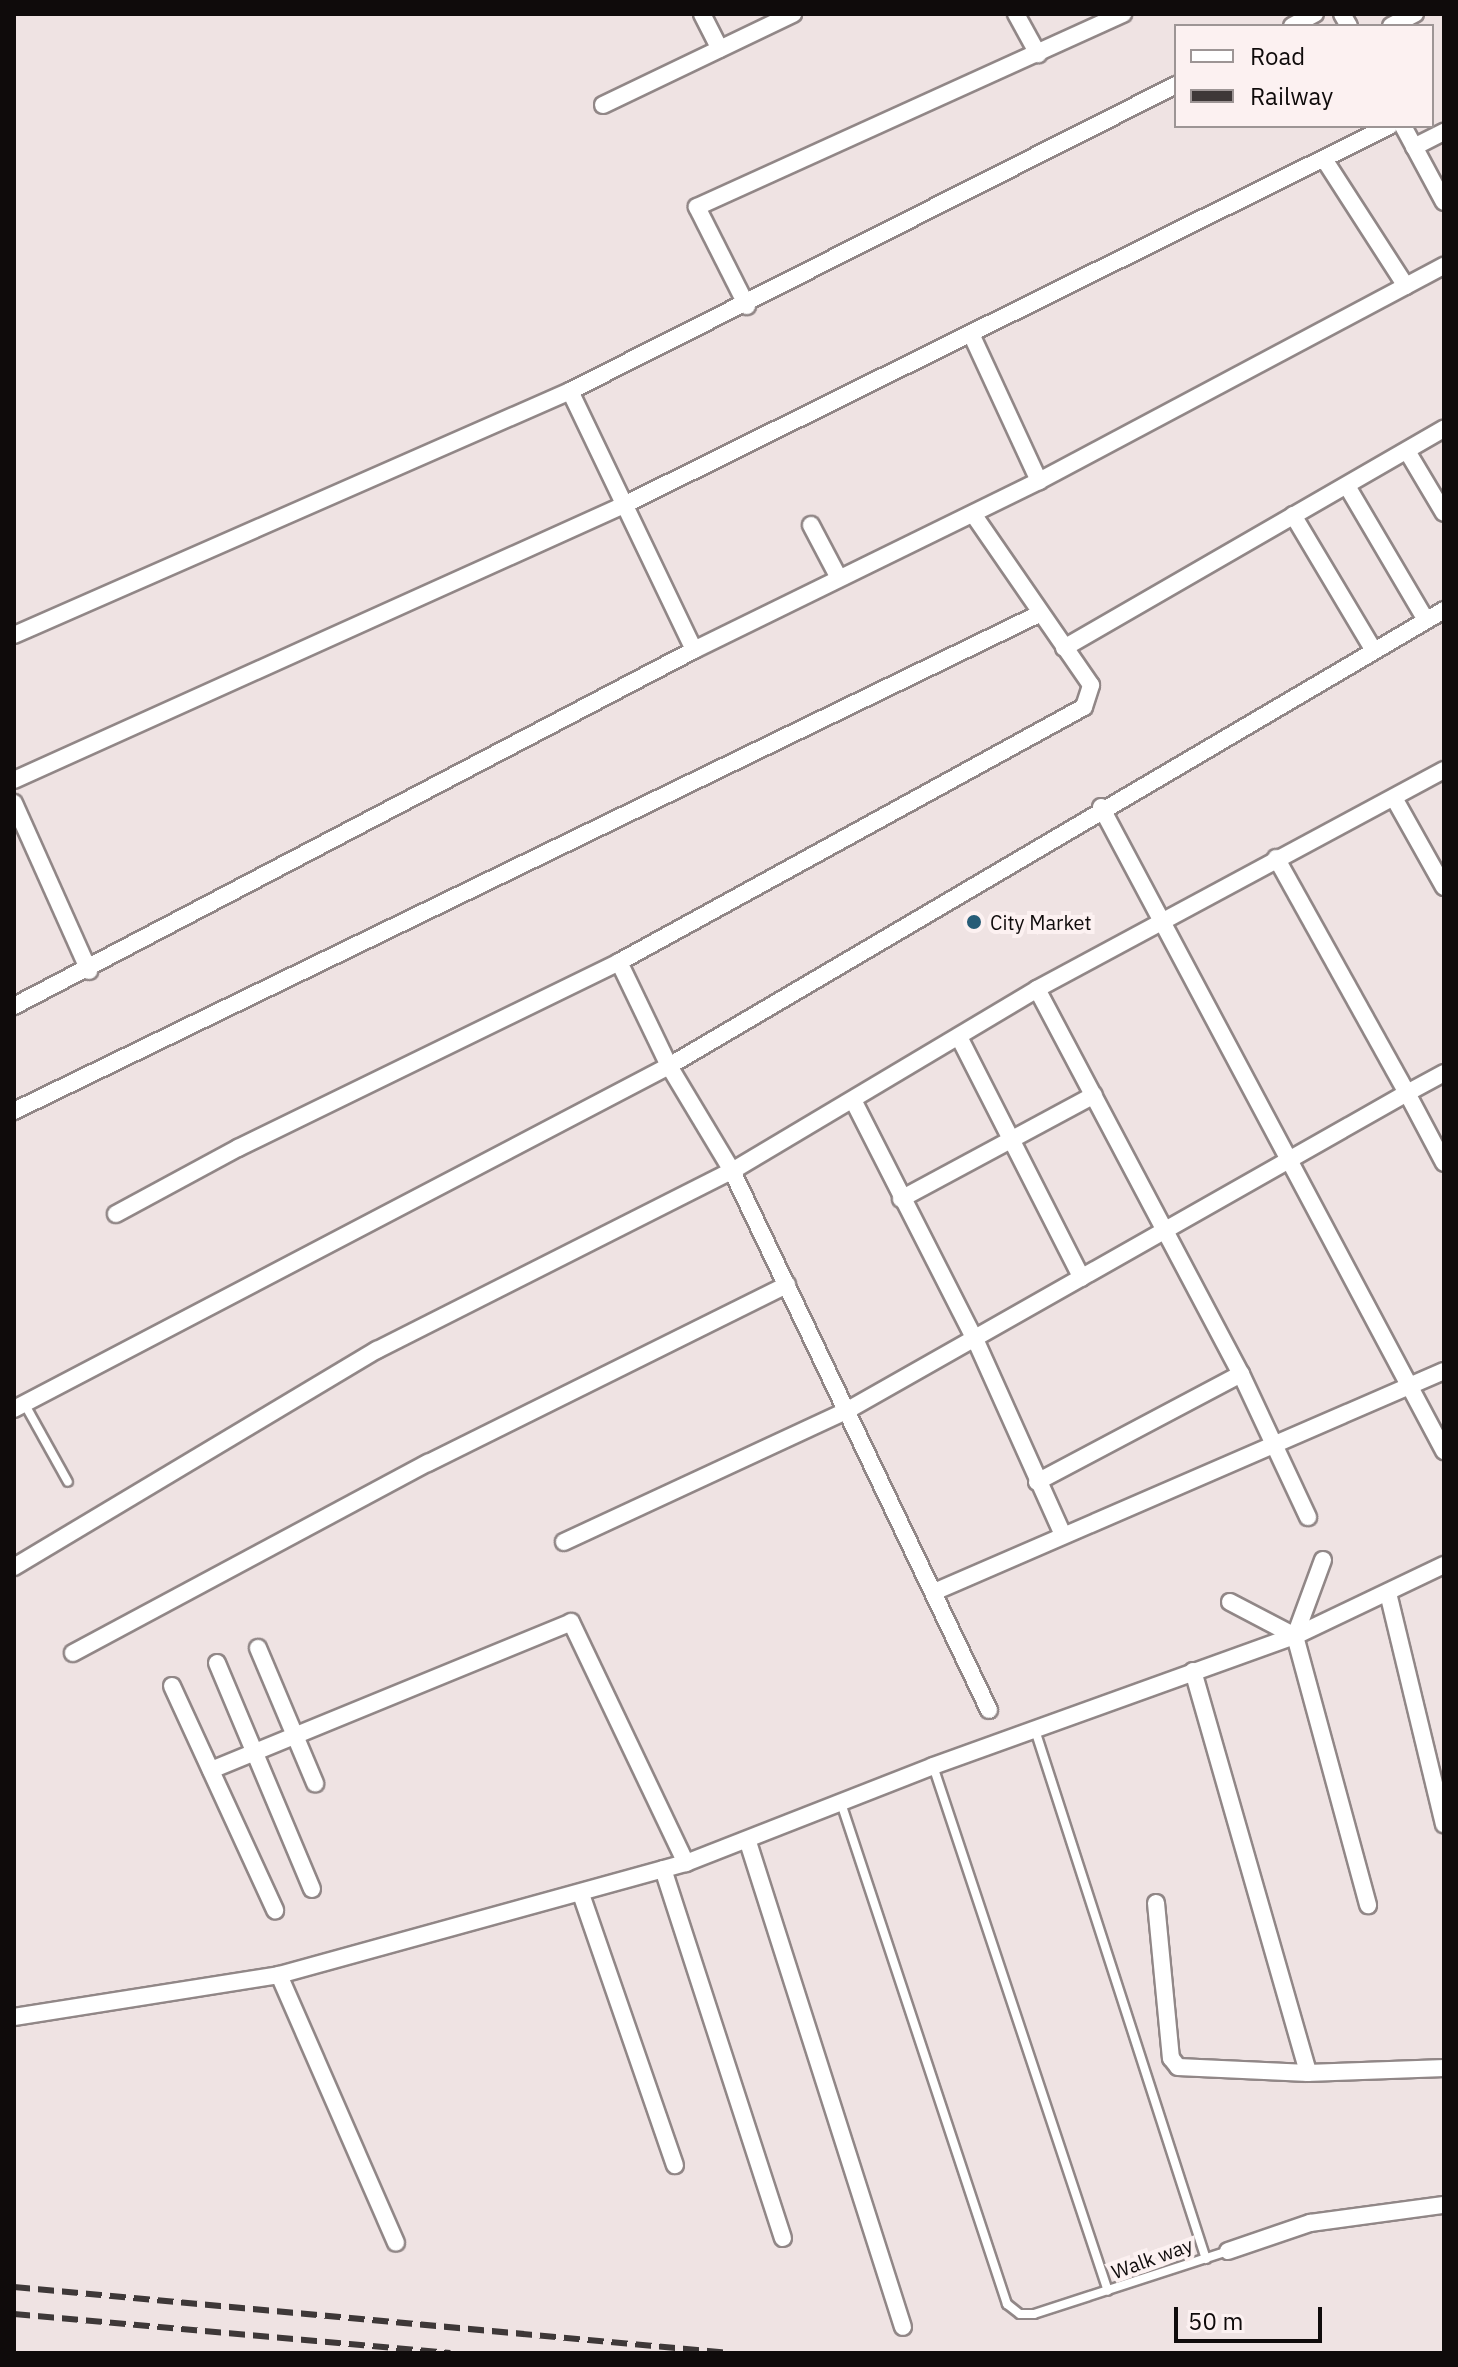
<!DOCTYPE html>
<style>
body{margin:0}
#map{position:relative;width:1458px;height:2367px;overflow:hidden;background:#efe3e3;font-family:"IBM Plex Sans",sans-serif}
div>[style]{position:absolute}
.roads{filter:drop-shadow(2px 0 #918787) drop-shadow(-2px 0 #918787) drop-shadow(0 2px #918787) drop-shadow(0 -2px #918787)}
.service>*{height:8px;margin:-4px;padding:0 4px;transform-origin:4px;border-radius:4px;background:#fff}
.minor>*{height:16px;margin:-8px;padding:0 8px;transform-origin:8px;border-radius:8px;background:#fff}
.rail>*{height:6px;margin-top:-3px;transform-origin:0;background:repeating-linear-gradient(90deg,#3e3838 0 16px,transparent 0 24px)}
.dots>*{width:22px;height:22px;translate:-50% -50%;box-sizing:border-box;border:4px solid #fcf1f1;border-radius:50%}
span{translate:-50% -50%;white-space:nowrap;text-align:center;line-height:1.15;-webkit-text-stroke:8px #fcf1f1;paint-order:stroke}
.poi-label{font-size:20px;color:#0f0b0b}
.left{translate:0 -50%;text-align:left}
.street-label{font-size:20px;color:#0f0b0b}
.frame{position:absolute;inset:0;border:16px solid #0f0b0b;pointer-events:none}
.legend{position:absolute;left:1174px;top:24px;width:260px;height:104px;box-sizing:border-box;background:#fcf1f1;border:2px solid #9d9595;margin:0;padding:10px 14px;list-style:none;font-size:24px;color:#0f0b0b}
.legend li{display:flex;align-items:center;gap:16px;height:40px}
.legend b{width:40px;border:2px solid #9d9595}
.scale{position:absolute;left:1174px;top:2307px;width:148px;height:36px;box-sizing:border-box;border:4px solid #0f0b0b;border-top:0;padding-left:10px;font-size:24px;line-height:28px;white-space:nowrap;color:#0f0b0b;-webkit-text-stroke:6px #fcf1f1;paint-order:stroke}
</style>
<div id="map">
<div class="roads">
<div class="service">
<div style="left:24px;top:1403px;width:90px;rotate:60.9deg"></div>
<div style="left:1035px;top:1730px;width:556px;rotate:72.09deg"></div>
<div style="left:933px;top:1766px;width:553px;rotate:71.57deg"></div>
<div style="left:841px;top:1803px;width:528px;rotate:71.67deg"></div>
<div style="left:1007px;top:2304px;width:16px;rotate:38deg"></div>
<div style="left:1020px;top:2314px;width:14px"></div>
<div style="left:1034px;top:2314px;width:204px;rotate:-18deg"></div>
</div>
<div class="minor">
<div style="left:702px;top:14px;width:39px;rotate:63deg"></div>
<div style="left:1016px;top:14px;width:46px;rotate:61.2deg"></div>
<div style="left:1342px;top:14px;width:14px;rotate:60deg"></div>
<div style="left:1292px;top:26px;width:26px;rotate:-28deg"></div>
<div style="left:1391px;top:26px;width:27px;rotate:-27deg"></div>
<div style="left:603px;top:105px;width:211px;rotate:-25.6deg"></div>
<div style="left:1403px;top:126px;width:86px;rotate:61.7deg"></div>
<div style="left:1414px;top:147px;width:34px;rotate:-27deg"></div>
<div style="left:1324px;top:159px;width:151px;rotate:57.2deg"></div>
<div style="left:747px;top:306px;width:111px;rotate:-116.8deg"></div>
<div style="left:697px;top:207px;width:468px;rotate:-24.4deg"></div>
<div style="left:972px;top:336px;width:160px;rotate:65.2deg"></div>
<div style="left:570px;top:391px;width:679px;rotate:-26.79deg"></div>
<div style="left:1407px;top:451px;width:72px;rotate:59.2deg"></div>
<div style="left:1347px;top:486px;width:156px;rotate:59.5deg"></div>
<div style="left:1293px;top:515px;width:158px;rotate:59.2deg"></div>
<div style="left:811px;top:525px;width:60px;rotate:62.2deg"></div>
<div style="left:14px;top:635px;width:607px;rotate:-23.69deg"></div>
<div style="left:570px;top:391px;width:287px;rotate:64.4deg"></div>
<div style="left:1064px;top:648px;width:439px;rotate:-30deg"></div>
<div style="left:14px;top:780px;width:669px;rotate:-24.27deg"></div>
<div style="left:624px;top:505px;width:854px;rotate:-26.35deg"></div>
<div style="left:1394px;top:798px;width:102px;rotate:60.7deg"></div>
<div style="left:14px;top:803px;width:184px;rotate:65.9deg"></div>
<div style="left:1101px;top:807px;width:730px;rotate:61.96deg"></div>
<div style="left:619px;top:962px;width:115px;rotate:64.3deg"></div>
<div style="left:669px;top:1066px;width:122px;rotate:59deg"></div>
<div style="left:732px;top:1171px;width:597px;rotate:64.51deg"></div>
<div style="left:1037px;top:989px;width:436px;rotate:62.1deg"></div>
<div style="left:1241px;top:1374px;width:158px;rotate:64.9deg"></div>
<div style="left:14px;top:1006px;width:768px;rotate:-27.63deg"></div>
<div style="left:694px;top:650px;width:384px;rotate:-26.1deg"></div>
<div style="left:1039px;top:481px;width:459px;rotate:-28deg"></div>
<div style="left:960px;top:1039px;width:268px;rotate:63deg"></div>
<div style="left:1444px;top:1073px;width:42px;rotate:151.6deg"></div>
<div style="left:1407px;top:1093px;width:79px;rotate:62.1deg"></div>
<div style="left:854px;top:1102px;width:266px;rotate:63deg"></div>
<div style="left:975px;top:1339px;width:215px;rotate:65.8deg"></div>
<div style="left:14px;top:1111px;width:1141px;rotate:-25.87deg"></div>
<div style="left:901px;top:1199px;width:219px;rotate:-28.3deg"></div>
<div style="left:116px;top:1214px;width:139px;rotate:-28.4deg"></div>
<div style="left:238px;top:1148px;width:424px;rotate:-26deg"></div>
<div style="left:619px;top:962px;width:530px;rotate:-28.74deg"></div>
<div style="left:1084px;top:707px;width:23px;rotate:-72deg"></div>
<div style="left:1091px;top:685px;width:208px;rotate:-124.6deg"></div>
<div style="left:14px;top:1409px;width:739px;rotate:-27.64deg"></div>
<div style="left:669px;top:1066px;width:899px;rotate:-30.47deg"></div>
<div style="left:1037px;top:1482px;width:231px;rotate:-27.9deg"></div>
<div style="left:564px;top:1542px;width:313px;rotate:-24.9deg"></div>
<div style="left:848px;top:1410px;width:643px;rotate:-29.56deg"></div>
<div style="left:1407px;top:1093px;width:269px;rotate:-119.1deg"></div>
<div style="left:14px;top:1567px;width:423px;rotate:-30.9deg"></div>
<div style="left:377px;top:1350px;width:398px;rotate:-26.8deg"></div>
<div style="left:732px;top:1171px;width:355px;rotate:-30.8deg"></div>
<div style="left:1037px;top:989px;width:462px;rotate:-28.3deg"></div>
<div style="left:934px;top:1592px;width:556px;rotate:-23.43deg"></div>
<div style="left:1388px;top:1593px;width:238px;rotate:76.4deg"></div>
<div style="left:1230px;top:1602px;width:73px;rotate:27.6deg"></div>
<div style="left:1295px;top:1636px;width:81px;rotate:-69.8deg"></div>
<div style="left:1295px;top:1636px;width:279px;rotate:74.8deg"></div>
<div style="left:258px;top:1648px;width:147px;rotate:67.1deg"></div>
<div style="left:73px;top:1653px;width:403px;rotate:-28.2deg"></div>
<div style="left:428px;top:1463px;width:401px;rotate:-26.4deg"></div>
<div style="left:217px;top:1663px;width:245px;rotate:67.2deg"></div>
<div style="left:1193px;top:1671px;width:418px;rotate:74deg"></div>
<div style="left:172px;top:1686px;width:247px;rotate:65.3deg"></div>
<div style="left:211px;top:1770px;width:389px;rotate:-22.3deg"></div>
<div style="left:571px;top:1622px;width:267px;rotate:64.5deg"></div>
<div style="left:686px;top:1863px;width:265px;rotate:-21.4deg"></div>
<div style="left:933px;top:1766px;width:385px;rotate:-19.8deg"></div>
<div style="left:1295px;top:1636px;width:165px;rotate:-25.5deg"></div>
<div style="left:748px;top:1842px;width:509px;rotate:72.28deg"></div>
<div style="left:663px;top:1869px;width:388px;rotate:72deg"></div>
<div style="left:581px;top:1894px;width:287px;rotate:70.9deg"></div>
<div style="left:1156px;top:1903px;width:156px;rotate:84.5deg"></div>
<div style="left:1171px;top:2058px;width:11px;rotate:52deg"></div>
<div style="left:1178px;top:2067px;width:130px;rotate:2.6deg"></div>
<div style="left:1308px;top:2073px;width:136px;rotate:-2.1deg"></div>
<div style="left:279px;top:1975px;width:292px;rotate:66.4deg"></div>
<div style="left:14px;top:2017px;width:268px;rotate:-9deg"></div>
<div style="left:279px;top:1975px;width:422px;rotate:-15.4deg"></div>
<div style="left:1228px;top:2251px;width:87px;rotate:-18.9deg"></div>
<div style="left:1310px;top:2223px;width:135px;rotate:-7.7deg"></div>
</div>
</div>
<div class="rail">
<div style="left:14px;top:2287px;width:719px;rotate:5.27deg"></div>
<div style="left:14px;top:2314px;width:438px;rotate:5.1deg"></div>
</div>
<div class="dots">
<div style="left:974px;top:922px;background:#265c77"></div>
</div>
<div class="poi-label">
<span class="left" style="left:990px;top:922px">City Market</span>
</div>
<div class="street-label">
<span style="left:1152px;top:2258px;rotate:-20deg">Walk way</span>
</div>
<div class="frame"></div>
<ul class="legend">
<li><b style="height:10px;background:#fff"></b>Road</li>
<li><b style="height:10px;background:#3e3838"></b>Railway</li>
</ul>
<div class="scale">50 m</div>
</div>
